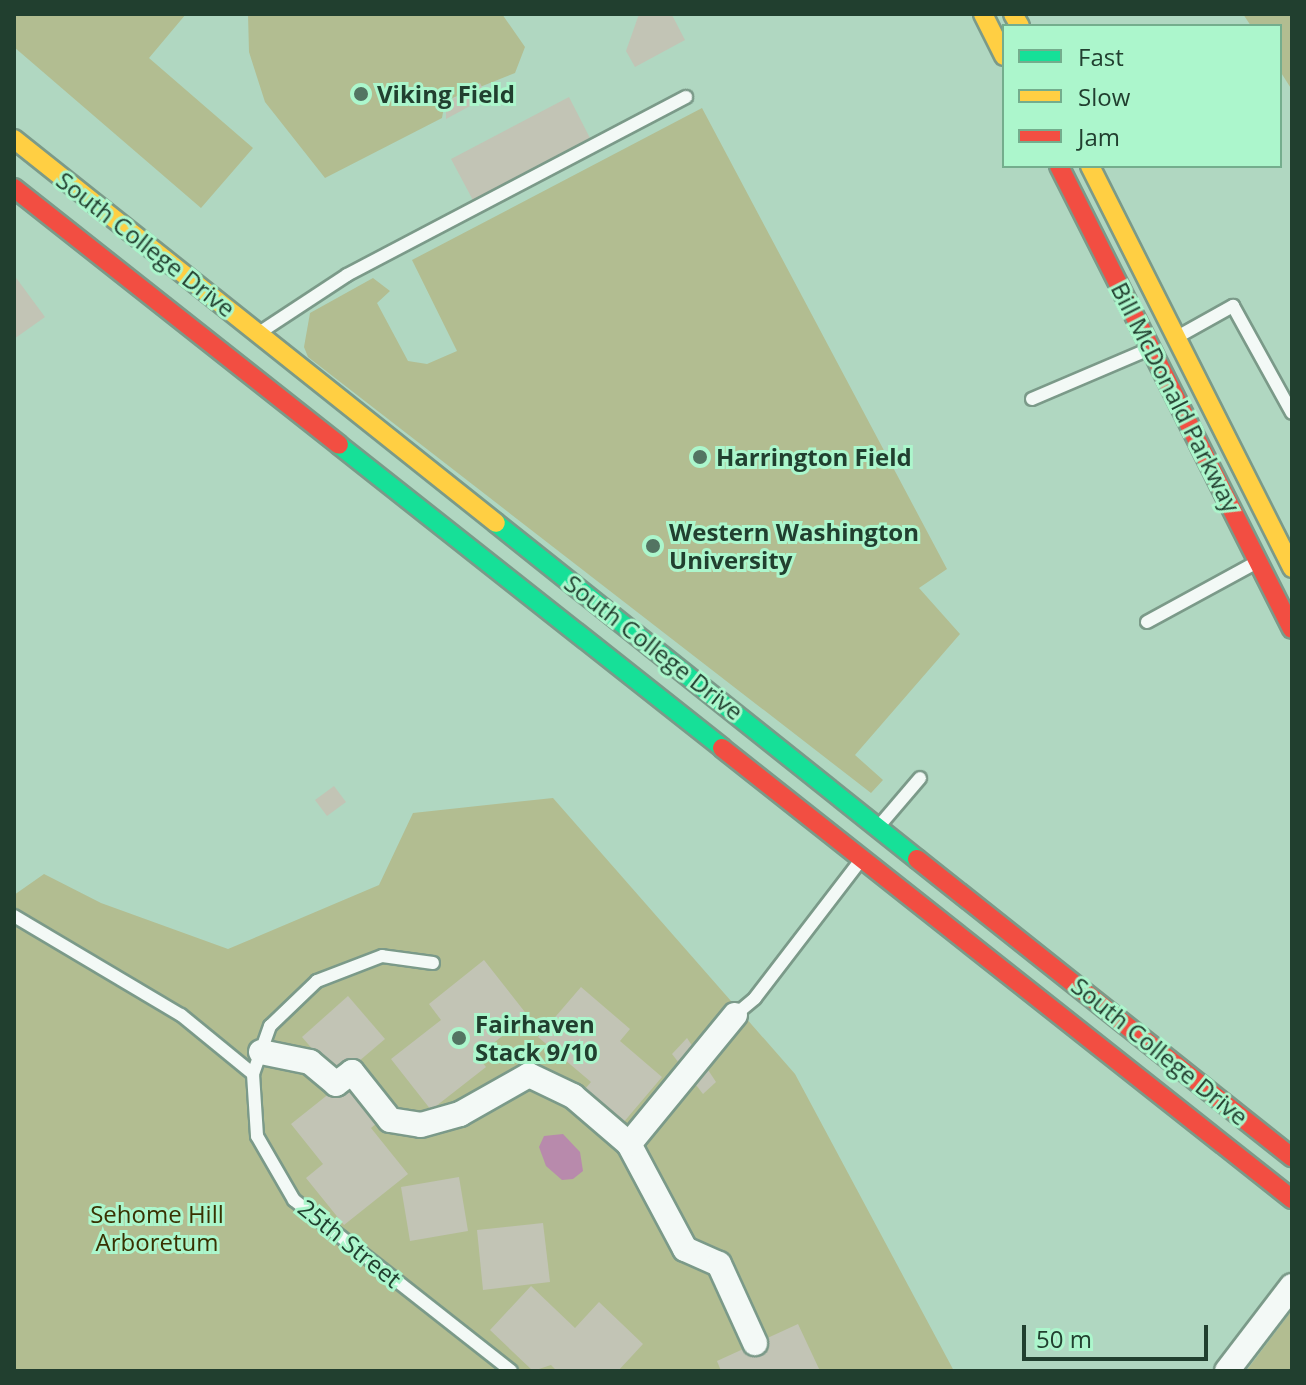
<!DOCTYPE html>
<style>
body{margin:0}
#map{position:relative;width:1306px;height:1385px;overflow:hidden;background:#b0d7c1;font-family:"Open Sans",sans-serif}
div>[style]{position:absolute}
.green>*{inset:0;background:#b2bd91}
.water>*{inset:0;background:#b88aac}
.building>*{inset:0;background:#c2c4b5}
.roads{filter:drop-shadow(2px 0 #7b9a89) drop-shadow(-2px 0 #7b9a89) drop-shadow(0 2px #7b9a89) drop-shadow(0 -2px #7b9a89)}
.lane>*{height:12px;margin:-6px;padding:0 6px;transform-origin:6px;border-radius:6px;background:#f3f9f6}
.street>*{height:24px;margin:-12px;padding:0 12px;transform-origin:12px;border-radius:12px;background:#f3f9f6}
.fast>*{height:18px;margin:-9px;padding:0 9px;transform-origin:9px;border-radius:9px;background:#16e098}
.slow>*{height:18px;margin:-9px;padding:0 9px;transform-origin:9px;border-radius:9px;background:#ffcf43}
.jam>*{height:18px;margin:-9px;padding:0 9px;transform-origin:9px;border-radius:9px;background:#f24e42}
.dots>*{width:22px;height:22px;translate:-50% -50%;box-sizing:border-box;border:4px solid #acf6cc;border-radius:50%}
span{translate:-50% -50%;white-space:nowrap;text-align:center;line-height:1.15;-webkit-text-stroke:6px #acf6cc;paint-order:stroke}
.poi-label{font-size:24px;color:#213f2f;font-weight:700}
.left{translate:0 -50%;text-align:left}
.street-label{font-size:24px;color:#213f2f}
.park-label{font-size:24px;color:#393102}
.frame{position:absolute;inset:0;border:16px solid #213f2f;pointer-events:none}
.legend{position:absolute;left:1002px;top:24px;width:280px;height:144px;box-sizing:border-box;background:#acf6cc;border:2px solid #74ad8d;margin:0;padding:10px 14px;list-style:none;font-size:24px;color:#213f2f}
.legend li{display:flex;align-items:center;gap:16px;height:40px}
.legend b{width:40px;border:2px solid #74ad8d}
.scale{position:absolute;left:1022px;top:1325px;width:186px;height:36px;box-sizing:border-box;border:4px solid #213f2f;border-top:0;padding-left:10px;font-size:24px;line-height:28px;white-space:nowrap;color:#213f2f;-webkit-text-stroke:6px #acf6cc;paint-order:stroke}
</style>
<div id="map">
<div class="green">
<div style="clip-path:polygon(14px 14px,186px 14px,149px 58px,253px 148px,201px 208px,14px 47px)"></div>
<div style="clip-path:polygon(248px 14px,502px 14px,525px 47px,515px 73px,445px 101px,442px 118px,325px 178px,265px 102px,249px 52px)"></div>
<div style="clip-path:polygon(1243px 14px,1292px 14px,1292px 90px,1280px 71px,1280px 26px,1251px 26px)"></div>
<div style="clip-path:polygon(702px 108px,947px 569px,919px 588px,960px 634px,855px 755px,883px 780px,871px 793px,308px 357px,304px 347px,310px 313px,373px 278px,390px 291px,377px 303px,408px 361px,427px 364px,457px 351px,412px 260px)"></div>
<div style="clip-path:polygon(553px 798px,795px 1074px,954px 1371px,14px 1371px,14px 895px,44px 874px,101px 903px,228px 949px,379px 885px,413px 813px)"></div>
<div style="clip-path:polygon(1292px 1310px,1292px 1371px,1246px 1371px)"></div>
</div>
<div class="water">
<div style="clip-path:polygon(563px 1134px,580px 1152px,583px 1171px,573px 1179px,562px 1180px,546px 1166px,539px 1147px,544px 1136px)"></div>
</div>
<div class="building">
<div style="clip-path:polygon(639px 14px,672px 15px,685px 40px,635px 67px,626px 51px)"></div>
<div style="clip-path:polygon(480px 83px,487px 97px,446px 119px,446px 103px)"></div>
<div style="clip-path:polygon(569px 97px,592px 142px,475px 204px,451px 159px)"></div>
<div style="clip-path:polygon(14px 275px,45px 317px,14px 339px)"></div>
<div style="clip-path:polygon(334px 786px,346px 802px,327px 816px,315px 800px)"></div>
<div style="clip-path:polygon(484px 960px,528px 1016px,477px 1056px,486px 1067px,431px 1110px,391px 1059px,441px 1020px,429px 1004px)"></div>
<div style="clip-path:polygon(581px 987px,630px 1029px,620px 1041px,662px 1077px,617px 1130px,578px 1097px,591px 1082px,538px 1037px)"></div>
<div style="clip-path:polygon(348px 996px,385px 1039px,338px 1079px,302px 1037px)"></div>
<div style="clip-path:polygon(687px 1038px,716px 1082px,703px 1094px,672px 1054px)"></div>
<div style="clip-path:polygon(350px 1077px,383px 1118px,371px 1128px,408px 1174px,344px 1225px,306px 1178px,323px 1164px,291px 1124px)"></div>
<div style="clip-path:polygon(459px 1177px,468px 1231px,410px 1241px,401px 1187px)"></div>
<div style="clip-path:polygon(543px 1223px,550px 1282px,483px 1290px,477px 1230px)"></div>
<div style="clip-path:polygon(531px 1286px,575px 1328px,599px 1302px,643px 1344px,618px 1371px,557px 1371px,551px 1365px,533px 1371px,490px 1330px)"></div>
<div style="clip-path:polygon(798px 1324px,820px 1371px,721px 1371px,717px 1361px)"></div>
</div>
<div class="roads">
<div class="lane">
<div style="left:259px;top:333px;width:105px;rotate:-33.4deg"></div>
<div style="left:347px;top:275px;width:383px;rotate:-27.7deg"></div>
<div style="left:1179px;top:336px;width:62px;rotate:-29.1deg"></div>
<div style="left:1233px;top:306px;width:122px;rotate:61.1deg"></div>
<div style="left:1032px;top:399px;width:125px;rotate:-23.1deg"></div>
<div style="left:1147px;top:622px;width:123px;rotate:-28.6deg"></div>
<div style="left:879px;top:826px;width:63px;rotate:-49.5deg"></div>
<div style="left:14px;top:916px;width:194px;rotate:30.7deg"></div>
<div style="left:181px;top:1015px;width:93px;rotate:39.3deg"></div>
<div style="left:433px;top:963px;width:51px;rotate:-172.2deg"></div>
<div style="left:382px;top:956px;width:70px;rotate:159deg"></div>
<div style="left:317px;top:981px;width:65px;rotate:136.2deg"></div>
<div style="left:270px;top:1026px;width:51px;rotate:109.5deg"></div>
<div style="left:253px;top:1074px;width:62px;rotate:86.3deg"></div>
<div style="left:257px;top:1136px;width:74px;rotate:60deg"></div>
<div style="left:294px;top:1200px;width:276px;rotate:38.2deg"></div>
<div style="left:735px;top:1015px;width:26px;rotate:-40deg"></div>
<div style="left:755px;top:998px;width:174px;rotate:-52.5deg"></div>
</div>
<div class="street">
<div style="left:735px;top:1015px;width:167px;rotate:129.4deg"></div>
<div style="left:629px;top:1144px;width:119px;rotate:61.9deg"></div>
<div style="left:685px;top:1249px;width:37px;rotate:24deg"></div>
<div style="left:719px;top:1264px;width:87px;rotate:65.5deg"></div>
<div style="left:261px;top:1052px;width:50px;rotate:11.5deg"></div>
<div style="left:310px;top:1062px;width:34px;rotate:40deg"></div>
<div style="left:336px;top:1084px;width:20px;rotate:-37deg"></div>
<div style="left:352px;top:1072px;width:61px;rotate:51.6deg"></div>
<div style="left:390px;top:1120px;width:31px;rotate:9deg"></div>
<div style="left:421px;top:1125px;width:41px;rotate:-15.8deg"></div>
<div style="left:460px;top:1114px;width:79px;rotate:-29.5deg"></div>
<div style="left:529px;top:1075px;width:49px;rotate:25.5deg"></div>
<div style="left:573px;top:1096px;width:74px;rotate:40.6deg"></div>
<div style="left:1227px;top:1371px;width:107px;rotate:-52.6deg"></div>
</div>
<div class="fast">
<div style="left:339px;top:445px;width:488px;rotate:38.3deg"></div>
<div style="left:496px;top:523px;width:539px;rotate:38.59deg"></div>
</div>
<div class="slow">
<div style="left:983px;top:14px;width:47px;rotate:63.4deg"></div>
<div style="left:1013px;top:14px;width:14px;rotate:60deg"></div>
<div style="left:14px;top:139px;width:616px;rotate:38.54deg"></div>
<div style="left:1090px;top:166px;width:450px;rotate:63.3deg"></div>
</div>
<div class="jam">
<div style="left:1059px;top:166px;width:518px;rotate:63.29deg"></div>
<div style="left:14px;top:188px;width:414px;rotate:38.3deg"></div>
<div style="left:722px;top:748px;width:727px;rotate:38.35deg"></div>
<div style="left:917px;top:859px;width:479px;rotate:38.5deg"></div>
</div>
</div>
<div class="dots">
<div style="left:361px;top:94px;background:#537462"></div>
<div style="left:700px;top:457px;background:#537462"></div>
<div style="left:653px;top:546px;background:#537462"></div>
<div style="left:459px;top:1038px;background:#537462"></div>
</div>
<div class="poi-label">
<span class="left" style="left:377px;top:94px">Viking Field</span>
<span class="left" style="left:716px;top:457px">Harrington Field</span>
<span class="left" style="left:669px;top:546px">Western Washington<br>University</span>
<span class="left" style="left:475px;top:1038px">Fairhaven<br>Stack 9/10</span>
</div>
<div class="street-label">
<span style="left:146px;top:244px;rotate:38deg">South College Drive</span>
<span style="left:1176px;top:397px;rotate:63deg">Bill McDonald Parkway</span>
<span style="left:654px;top:647px;rotate:38deg">South College Drive</span>
<span style="left:1160px;top:1051px;rotate:39deg">South College Drive</span>
<span style="left:350px;top:1243px;rotate:39deg">25th Street</span>
</div>
<div class="park-label">
<span style="left:157px;top:1228px">Sehome Hill<br>Arboretum</span>
</div>
<div class="frame"></div>
<ul class="legend">
<li><b style="height:10px;background:#16e098"></b>Fast</li>
<li><b style="height:10px;background:#ffcf43"></b>Slow</li>
<li><b style="height:10px;background:#f24e42"></b>Jam</li>
</ul>
<div class="scale">50 m</div>
</div>
